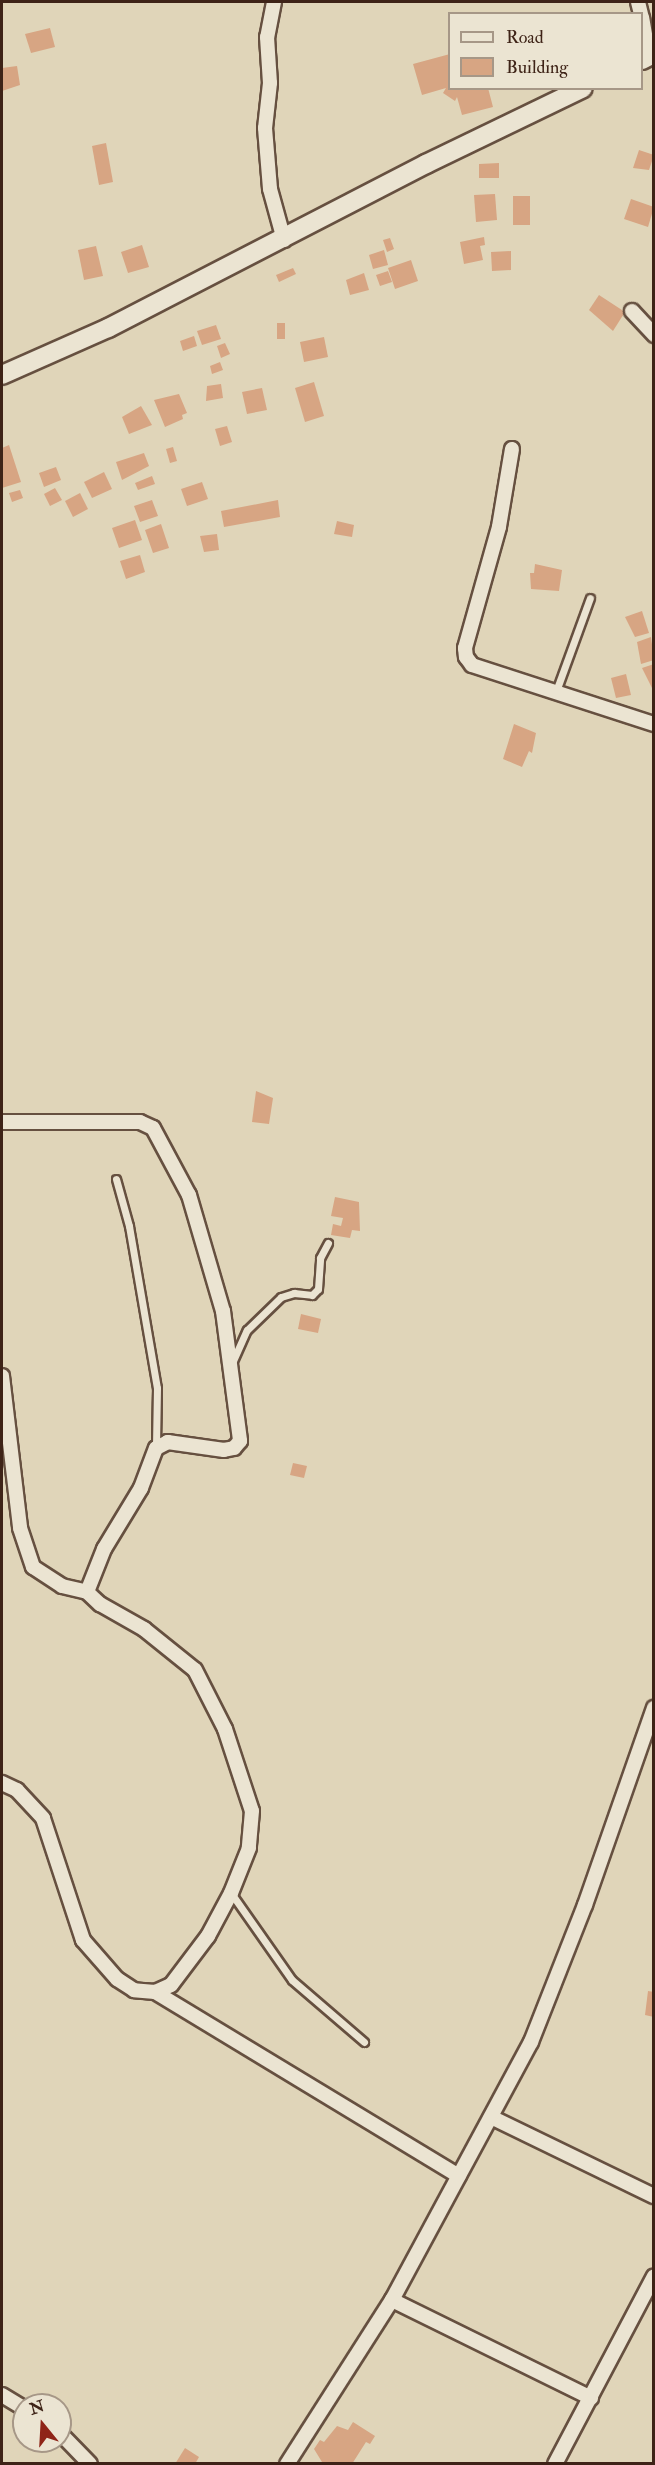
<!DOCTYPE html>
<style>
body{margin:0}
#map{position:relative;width:655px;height:2465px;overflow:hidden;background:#e0d5b9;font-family:"IM FELL Double Pica",serif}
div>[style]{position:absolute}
.building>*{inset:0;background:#d7a583}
.roads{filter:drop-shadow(2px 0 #665040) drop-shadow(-2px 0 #665040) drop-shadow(0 2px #665040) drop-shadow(0 -2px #665040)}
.service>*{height:7px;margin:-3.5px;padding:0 3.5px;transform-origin:3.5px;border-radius:3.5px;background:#ebe4d2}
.minor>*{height:14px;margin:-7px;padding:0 7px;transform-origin:7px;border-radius:7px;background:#ebe4d2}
.tertiary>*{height:18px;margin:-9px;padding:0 9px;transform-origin:9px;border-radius:9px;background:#ebe4d2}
span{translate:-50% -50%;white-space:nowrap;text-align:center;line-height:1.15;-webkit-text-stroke:4.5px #ebe4d2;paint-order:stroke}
.frame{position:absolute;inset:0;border:3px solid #3e2317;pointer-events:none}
.legend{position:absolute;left:448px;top:12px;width:195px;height:78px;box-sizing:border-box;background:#ebe4d2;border:2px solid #a69787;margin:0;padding:8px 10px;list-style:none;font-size:18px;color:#3e2317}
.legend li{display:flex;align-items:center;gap:12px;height:30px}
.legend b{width:30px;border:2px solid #a69787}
.north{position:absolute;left:12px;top:2393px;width:60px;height:60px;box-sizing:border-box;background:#ebe4d2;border:2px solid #a69787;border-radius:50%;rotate:342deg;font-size:16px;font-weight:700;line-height:24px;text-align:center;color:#3e2317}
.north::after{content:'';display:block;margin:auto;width:21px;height:27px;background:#8f2418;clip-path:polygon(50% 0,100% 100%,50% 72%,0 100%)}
</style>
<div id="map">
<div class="building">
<div style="clip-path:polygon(50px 28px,55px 47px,31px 53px,25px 34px)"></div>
<div style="clip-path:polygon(450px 54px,450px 88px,488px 88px,493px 107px,462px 115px,457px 97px,455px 101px,443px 93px,446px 88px,422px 95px,413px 64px)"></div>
<div style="clip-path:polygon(17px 66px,20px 85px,2px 91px,2px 68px)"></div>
<div style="clip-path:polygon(106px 143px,113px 182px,99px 185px,92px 146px)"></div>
<div style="clip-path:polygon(639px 150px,654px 155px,649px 170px,633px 168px)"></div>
<div style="clip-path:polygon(499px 163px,499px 178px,479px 178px,479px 164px)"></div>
<div style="clip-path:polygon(495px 194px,497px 220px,476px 222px,474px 195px)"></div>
<div style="clip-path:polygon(513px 196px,530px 196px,530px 225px,513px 225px)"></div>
<div style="clip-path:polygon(631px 199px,654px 207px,648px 227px,624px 219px)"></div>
<div style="clip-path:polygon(484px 237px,485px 245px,480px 246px,483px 260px,464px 264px,460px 242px)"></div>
<div style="clip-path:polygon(390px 238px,394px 249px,387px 252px,383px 240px)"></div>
<div style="clip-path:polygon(142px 245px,149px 267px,128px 273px,121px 252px)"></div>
<div style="clip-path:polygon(96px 246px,103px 276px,84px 280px,78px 250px)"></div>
<div style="clip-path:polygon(384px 250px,388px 265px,373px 269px,369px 255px)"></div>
<div style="clip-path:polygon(511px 251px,511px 270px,492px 271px,491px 252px)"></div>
<div style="clip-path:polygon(411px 260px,418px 281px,395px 289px,388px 268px)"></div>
<div style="clip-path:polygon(293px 268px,296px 274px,279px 282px,276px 275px)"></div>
<div style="clip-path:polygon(388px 271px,392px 282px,380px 286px,376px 275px)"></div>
<div style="clip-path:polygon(364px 273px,369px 290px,350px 295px,346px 280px)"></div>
<div style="clip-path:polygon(599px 295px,625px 312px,613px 331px,589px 310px)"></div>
<div style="clip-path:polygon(277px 323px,285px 323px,285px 339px,277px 339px)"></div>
<div style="clip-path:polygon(216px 325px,221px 339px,202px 345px,197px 331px)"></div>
<div style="clip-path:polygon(194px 336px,197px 346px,183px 351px,180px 341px)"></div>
<div style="clip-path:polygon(324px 337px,328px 357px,304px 362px,300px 342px)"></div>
<div style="clip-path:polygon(225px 343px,230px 354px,221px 358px,217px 346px)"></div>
<div style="clip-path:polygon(220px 362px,223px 370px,212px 374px,210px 366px)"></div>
<div style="clip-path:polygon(314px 382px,324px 416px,305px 422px,295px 388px)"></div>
<div style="clip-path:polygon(221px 384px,223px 398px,206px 401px,207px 386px)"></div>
<div style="clip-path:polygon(262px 388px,267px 410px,247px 414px,242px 392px)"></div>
<div style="clip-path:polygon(179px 394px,187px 413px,182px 415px,183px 419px,165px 427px,154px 400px)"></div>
<div style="clip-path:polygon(141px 406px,152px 425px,129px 434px,122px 417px)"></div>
<div style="clip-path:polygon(227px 426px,232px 442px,220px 446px,215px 429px)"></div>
<div style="clip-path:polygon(9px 445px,21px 482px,2px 488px,2px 448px)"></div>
<div style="clip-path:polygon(173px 447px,177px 461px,170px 463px,166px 449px)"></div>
<div style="clip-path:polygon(144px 453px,149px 466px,122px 480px,116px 462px)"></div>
<div style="clip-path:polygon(56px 467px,61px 480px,44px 487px,39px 473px)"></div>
<div style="clip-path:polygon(104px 472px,112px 489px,92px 498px,84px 482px)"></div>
<div style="clip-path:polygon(152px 476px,155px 484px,138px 490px,135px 483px)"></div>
<div style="clip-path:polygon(202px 482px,208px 499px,187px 506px,181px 489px)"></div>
<div style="clip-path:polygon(55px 488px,62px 500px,50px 506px,44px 494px)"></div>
<div style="clip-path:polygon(20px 490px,23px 498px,12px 502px,9px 493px)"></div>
<div style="clip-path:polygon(80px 493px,88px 509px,73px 517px,65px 501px)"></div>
<div style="clip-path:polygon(152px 500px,158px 516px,140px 522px,134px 506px)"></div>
<div style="clip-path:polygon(278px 500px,280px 517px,224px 527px,221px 511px)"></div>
<div style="clip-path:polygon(135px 520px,142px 540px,119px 548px,112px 528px)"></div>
<div style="clip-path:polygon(337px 521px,354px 525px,352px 537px,334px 534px)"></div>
<div style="clip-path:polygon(161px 524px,169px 548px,153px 553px,145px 530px)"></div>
<div style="clip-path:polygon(217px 534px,219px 550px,204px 552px,200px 536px)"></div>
<div style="clip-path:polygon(140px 555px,145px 572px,126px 579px,120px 561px)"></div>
<div style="clip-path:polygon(535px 564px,562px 570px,559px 591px,531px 589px,530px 573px,534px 573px)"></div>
<div style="clip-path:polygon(642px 611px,649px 633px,635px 637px,625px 617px)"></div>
<div style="clip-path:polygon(651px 637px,654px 660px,641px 664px,637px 642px)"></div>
<div style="clip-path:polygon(654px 664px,654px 688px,652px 688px,642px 668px)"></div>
<div style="clip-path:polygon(626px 674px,631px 695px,616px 698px,611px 678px)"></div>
<div style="clip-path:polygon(514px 724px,536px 733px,532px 753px,529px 751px,522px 767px,503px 759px)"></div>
<div style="clip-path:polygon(256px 1091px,273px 1098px,269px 1124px,252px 1122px)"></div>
<div style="clip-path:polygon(335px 1197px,359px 1202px,360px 1231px,352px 1230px,350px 1238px,331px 1235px,333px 1224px,341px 1226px,343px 1218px,331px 1216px)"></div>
<div style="clip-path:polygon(301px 1314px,321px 1319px,318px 1333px,298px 1329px)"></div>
<div style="clip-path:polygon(293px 1463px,307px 1466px,304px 1478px,290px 1475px)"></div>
<div style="clip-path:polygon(648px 1991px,654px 1992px,654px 2017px,645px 2015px)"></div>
<div style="clip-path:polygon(353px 2422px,375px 2436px,370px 2444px,366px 2442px,352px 2464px,322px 2462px,314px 2449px,320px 2440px,324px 2442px,337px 2426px,348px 2430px)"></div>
<div style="clip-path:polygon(185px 2448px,199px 2457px,195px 2464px,175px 2464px)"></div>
</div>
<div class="roads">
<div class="service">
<div style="left:555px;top:694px;width:102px;rotate:-70deg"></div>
<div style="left:116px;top:1179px;width:49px;rotate:74.5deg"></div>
<div style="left:129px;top:1226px;width:164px;rotate:80.2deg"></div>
<div style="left:157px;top:1388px;width:60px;rotate:91deg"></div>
<div style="left:232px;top:1363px;width:36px;rotate:-66deg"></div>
<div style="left:247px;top:1330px;width:47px;rotate:-44.1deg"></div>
<div style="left:281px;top:1297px;width:14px;rotate:-17deg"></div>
<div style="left:294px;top:1293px;width:18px;rotate:6deg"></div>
<div style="left:312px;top:1295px;width:8px;rotate:-45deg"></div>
<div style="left:318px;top:1289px;width:31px;rotate:-86deg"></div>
<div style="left:320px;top:1258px;width:17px;rotate:-62deg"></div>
<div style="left:231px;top:1893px;width:106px;rotate:55deg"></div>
<div style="left:292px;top:1980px;width:95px;rotate:40.7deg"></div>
</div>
<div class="minor">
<div style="left:274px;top:2px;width:36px;rotate:101deg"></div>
<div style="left:267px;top:37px;width:46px;rotate:86.3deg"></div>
<div style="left:270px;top:83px;width:45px;rotate:96.3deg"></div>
<div style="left:265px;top:128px;width:61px;rotate:85.3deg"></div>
<div style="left:270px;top:189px;width:53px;rotate:74.6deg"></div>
<div style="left:638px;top:2px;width:12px;rotate:76deg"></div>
<div style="left:642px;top:17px;width:41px;rotate:80.1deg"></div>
<div style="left:632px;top:311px;width:33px;rotate:47deg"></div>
<div style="left:512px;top:449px;width:79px;rotate:99.5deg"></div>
<div style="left:499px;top:527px;width:126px;rotate:105.7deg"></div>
<div style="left:465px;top:648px;width:9px;rotate:84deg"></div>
<div style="left:466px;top:657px;width:10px;rotate:53deg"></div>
<div style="left:472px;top:665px;width:191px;rotate:18deg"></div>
<div style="left:2px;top:1122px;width:138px"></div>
<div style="left:140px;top:1122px;width:14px;rotate:25deg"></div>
<div style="left:153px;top:1128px;width:76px;rotate:61.8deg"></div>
<div style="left:189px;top:1195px;width:121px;rotate:73.7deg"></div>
<div style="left:223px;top:1311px;width:131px;rotate:82.5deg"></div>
<div style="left:240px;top:1441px;width:9px;rotate:131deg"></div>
<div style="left:234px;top:1448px;width:10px;rotate:169deg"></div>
<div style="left:224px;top:1450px;width:57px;rotate:-171.9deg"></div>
<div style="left:168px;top:1442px;width:13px;rotate:153deg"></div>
<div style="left:156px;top:1448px;width:43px;rotate:110.6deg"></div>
<div style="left:141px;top:1488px;width:71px;rotate:121.2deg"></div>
<div style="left:104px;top:1549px;width:46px;rotate:111.6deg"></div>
<div style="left:2px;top:1376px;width:153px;rotate:83.2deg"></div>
<div style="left:20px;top:1528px;width:41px;rotate:71.6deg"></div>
<div style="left:33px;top:1567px;width:35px;rotate:33deg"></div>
<div style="left:62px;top:1586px;width:26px;rotate:13deg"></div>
<div style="left:87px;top:1592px;width:18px;rotate:43deg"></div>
<div style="left:100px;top:1604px;width:51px;rotate:29.6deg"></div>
<div style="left:144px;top:1629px;width:65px;rotate:38.8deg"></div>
<div style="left:195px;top:1670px;width:66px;rotate:63deg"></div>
<div style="left:225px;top:1729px;width:86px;rotate:71.8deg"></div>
<div style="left:252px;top:1811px;width:37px;rotate:95deg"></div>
<div style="left:249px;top:1848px;width:48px;rotate:111.8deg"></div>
<div style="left:231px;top:1893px;width:49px;rotate:118.1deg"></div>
<div style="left:208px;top:1936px;width:61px;rotate:127.1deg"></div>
<div style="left:171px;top:1985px;width:17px;rotate:156deg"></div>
<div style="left:155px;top:1992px;width:21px;rotate:-175deg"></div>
<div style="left:134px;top:1990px;width:20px;rotate:-147deg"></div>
<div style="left:117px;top:1979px;width:52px;rotate:-131.1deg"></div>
<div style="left:83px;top:1940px;width:128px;rotate:-108.2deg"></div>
<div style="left:43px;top:1818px;width:38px;rotate:-133deg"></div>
<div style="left:17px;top:1790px;width:17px;rotate:-155deg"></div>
<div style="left:155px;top:1992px;width:355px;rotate:31.2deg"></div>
<div style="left:491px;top:2117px;width:181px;rotate:25.9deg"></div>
<div style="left:392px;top:2300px;width:222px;rotate:26.2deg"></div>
<div style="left:2px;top:2395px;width:26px;rotate:31deg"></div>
<div style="left:60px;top:2433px;width:43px;rotate:45.9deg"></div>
<div style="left:287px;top:2464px;width:195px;rotate:-57.4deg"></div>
<div style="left:392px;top:2300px;width:293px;rotate:-61.7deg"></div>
<div style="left:531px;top:2042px;width:147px;rotate:-68.5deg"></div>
<div style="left:585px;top:1905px;width:209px;rotate:-70.7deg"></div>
<div style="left:555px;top:2464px;width:212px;rotate:-62.2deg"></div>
</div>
<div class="tertiary">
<div style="left:642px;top:60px;width:13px;rotate:-27deg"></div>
<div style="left:2px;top:375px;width:116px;rotate:-23.9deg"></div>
<div style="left:108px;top:328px;width:358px;rotate:-27.3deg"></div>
<div style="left:426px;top:164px;width:174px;rotate:-25.8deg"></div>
</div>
</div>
<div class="frame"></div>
<ul class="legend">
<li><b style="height:8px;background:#ebe4d2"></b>Road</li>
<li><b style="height:16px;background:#d7a583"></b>Building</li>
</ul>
<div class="north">N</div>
</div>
